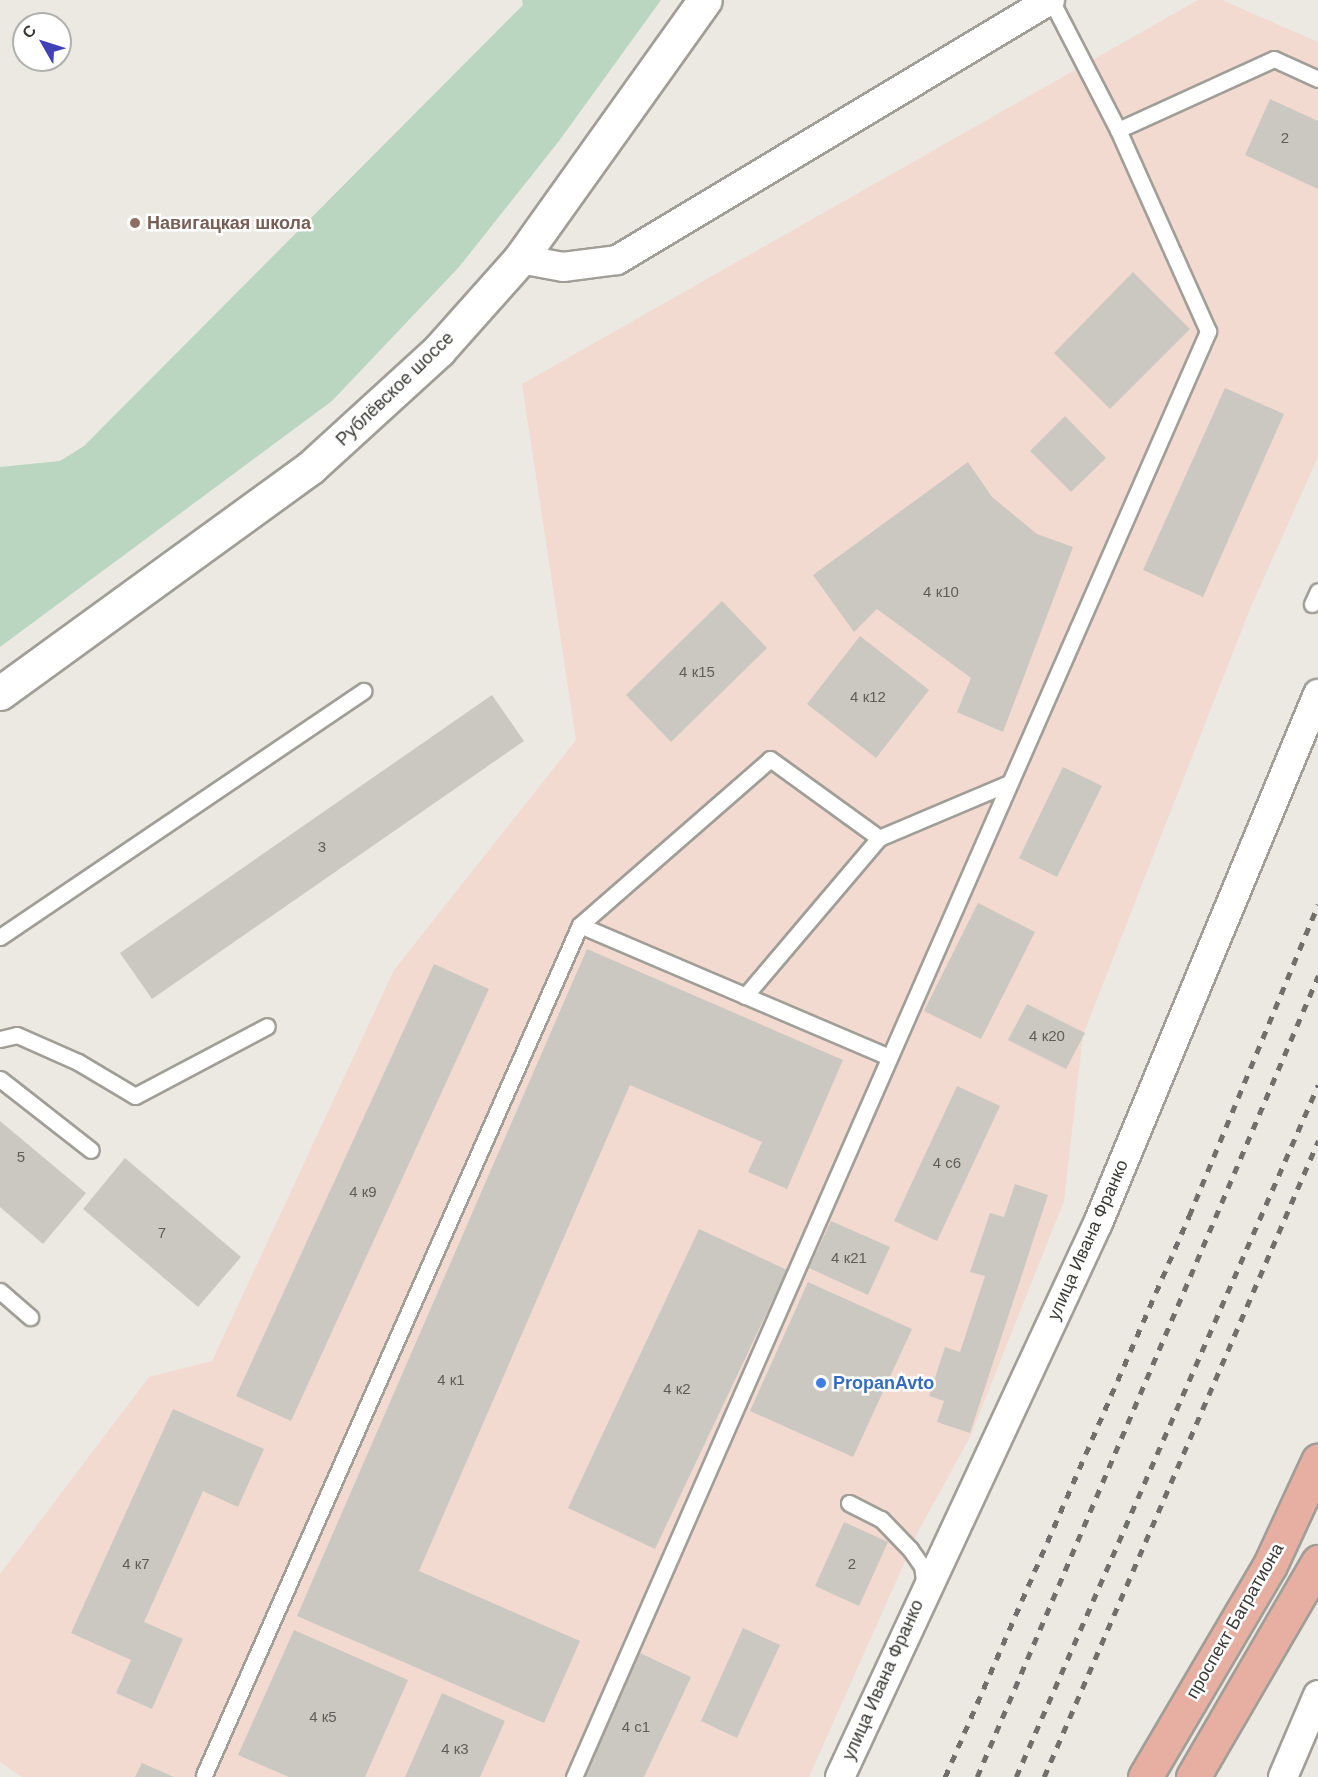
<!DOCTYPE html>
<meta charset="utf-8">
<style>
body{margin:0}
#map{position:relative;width:1318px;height:1777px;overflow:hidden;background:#ece9e2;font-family:Arial,sans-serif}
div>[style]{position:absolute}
.industrial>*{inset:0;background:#f2dad1}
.green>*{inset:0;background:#bad6c1}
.building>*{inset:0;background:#cbc8c1}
.roads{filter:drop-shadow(2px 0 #a09e97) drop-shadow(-2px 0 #a09e97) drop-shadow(0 2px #a09e97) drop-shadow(0 -2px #a09e97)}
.service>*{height:15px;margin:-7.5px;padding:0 7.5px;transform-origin:7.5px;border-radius:7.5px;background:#fff}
.minor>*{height:28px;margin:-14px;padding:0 14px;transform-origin:14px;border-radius:14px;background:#fff}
.tertiary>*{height:33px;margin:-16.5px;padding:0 16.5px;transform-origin:16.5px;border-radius:16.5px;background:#fff}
.primary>*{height:33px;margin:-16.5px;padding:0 16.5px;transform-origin:16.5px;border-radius:16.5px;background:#e6afa2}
.rail>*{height:4.5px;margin-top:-2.25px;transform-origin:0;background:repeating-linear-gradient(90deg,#706f6b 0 8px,transparent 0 16px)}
.dots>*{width:16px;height:16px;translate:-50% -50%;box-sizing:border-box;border:3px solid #fff;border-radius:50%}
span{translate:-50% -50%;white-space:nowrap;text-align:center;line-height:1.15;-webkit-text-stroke:5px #fff;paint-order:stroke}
.number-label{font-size:15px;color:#5e5d59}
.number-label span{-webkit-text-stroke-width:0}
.education-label{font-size:18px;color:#785e54;font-weight:700}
.left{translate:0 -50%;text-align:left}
.street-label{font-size:18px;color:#393936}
.shop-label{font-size:18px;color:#366cbe;font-weight:700}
.north{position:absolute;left:12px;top:12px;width:60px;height:60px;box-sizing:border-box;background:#fff;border:2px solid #b0b0af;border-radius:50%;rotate:309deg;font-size:16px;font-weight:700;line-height:24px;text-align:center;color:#393936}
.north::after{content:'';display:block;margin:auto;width:21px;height:27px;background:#4242b8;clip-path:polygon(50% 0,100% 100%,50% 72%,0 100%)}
</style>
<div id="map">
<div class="industrial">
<div style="clip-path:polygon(1198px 0,1222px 0,1318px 42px,1318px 457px,1250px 609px,1083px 1035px,1064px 1201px,970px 1437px,919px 1530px,809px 1777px,22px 1777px,0 1762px,0 1574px,149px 1377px,212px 1361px,394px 970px,576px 740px,522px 384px)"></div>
</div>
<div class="green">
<div style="clip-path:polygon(522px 0,661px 0,559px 141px,459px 267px,332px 401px,0 647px,0 467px,60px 461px,84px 446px,523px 5px)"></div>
</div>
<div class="building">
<div style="clip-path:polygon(1270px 99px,1318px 121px,1318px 189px,1245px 155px)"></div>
<div style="clip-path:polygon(1133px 272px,1190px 329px,1110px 409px,1054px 353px)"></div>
<div style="clip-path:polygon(1225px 388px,1284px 414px,1203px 597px,1143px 570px)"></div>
<div style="clip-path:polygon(1065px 416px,1106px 458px,1071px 492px,1030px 451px)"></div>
<div style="clip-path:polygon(968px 462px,992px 497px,1037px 534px,1073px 547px,1003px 732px,957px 712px,971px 678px,877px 609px,854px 632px,813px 575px)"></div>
<div style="clip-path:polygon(722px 601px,767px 648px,671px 742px,626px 695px)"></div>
<div style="clip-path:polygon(860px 636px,929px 690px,876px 758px,807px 704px)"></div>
<div style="clip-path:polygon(492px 695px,524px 741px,152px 999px,120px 953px)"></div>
<div style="clip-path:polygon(1063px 767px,1102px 786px,1057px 877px,1019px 858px)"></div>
<div style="clip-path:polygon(978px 903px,1035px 932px,981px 1039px,924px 1011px)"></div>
<div style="clip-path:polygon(587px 949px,843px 1060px,787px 1189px,748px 1172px,762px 1142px,630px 1085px,419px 1571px,580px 1641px,544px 1723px,297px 1616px)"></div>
<div style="clip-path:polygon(434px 964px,489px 989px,291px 1421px,236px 1396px)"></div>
<div style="clip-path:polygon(1027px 1004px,1085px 1033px,1066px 1069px,1008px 1040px)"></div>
<div style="clip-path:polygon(957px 1086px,1000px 1106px,937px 1241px,894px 1221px)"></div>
<div style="clip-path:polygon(0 1121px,86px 1193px,43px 1244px,0 1207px)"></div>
<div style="clip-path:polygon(125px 1158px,241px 1257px,198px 1307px,83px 1209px)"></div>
<div style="clip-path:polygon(1015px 1184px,1048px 1195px,970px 1433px,937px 1422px,944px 1401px,929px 1396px,945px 1347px,960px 1352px,985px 1276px,970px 1272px,990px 1213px,1004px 1217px)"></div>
<div style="clip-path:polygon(831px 1221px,890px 1247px,868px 1295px,809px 1268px)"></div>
<div style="clip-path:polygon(699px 1229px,787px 1270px,655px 1549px,568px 1508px)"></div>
<div style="clip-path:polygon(808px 1282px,912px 1329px,853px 1457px,750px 1411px)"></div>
<div style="clip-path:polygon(173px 1409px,264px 1449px,238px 1507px,203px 1491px,144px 1622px,183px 1639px,152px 1709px,116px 1693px,131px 1660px,71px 1633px)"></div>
<div style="clip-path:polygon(844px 1522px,888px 1542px,859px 1606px,815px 1586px)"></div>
<div style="clip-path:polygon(743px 1628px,780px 1645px,737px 1738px,701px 1721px)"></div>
<div style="clip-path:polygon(294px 1630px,408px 1680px,365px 1777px,289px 1777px,238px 1755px)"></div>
<div style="clip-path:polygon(638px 1652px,691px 1677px,644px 1777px,581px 1777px)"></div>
<div style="clip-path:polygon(442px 1693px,505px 1721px,480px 1777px,405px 1777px)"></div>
<div style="clip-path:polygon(142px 1763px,174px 1777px,135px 1777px)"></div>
</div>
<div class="roads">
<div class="service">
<div style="left:1051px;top:0;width:146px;rotate:62.7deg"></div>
<div style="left:1118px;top:130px;width:171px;rotate:-24.5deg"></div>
<div style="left:1274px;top:59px;width:48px;rotate:24.4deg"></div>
<div style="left:1312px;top:604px;width:14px;rotate:-65deg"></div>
<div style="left:0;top:937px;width:439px;rotate:-34.1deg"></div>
<div style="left:745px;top:996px;width:207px;rotate:-49.7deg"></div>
<div style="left:0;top:1039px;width:17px;rotate:-13deg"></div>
<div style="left:17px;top:1035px;width:67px;rotate:23.9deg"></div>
<div style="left:78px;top:1062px;width:66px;rotate:30.8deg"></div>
<div style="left:135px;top:1096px;width:149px;rotate:-27.9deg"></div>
<div style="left:889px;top:1057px;width:336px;rotate:-156.9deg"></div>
<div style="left:580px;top:925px;width:252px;rotate:-41.1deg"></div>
<div style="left:770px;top:759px;width:135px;rotate:35.9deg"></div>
<div style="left:879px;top:838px;width:141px;rotate:-22.9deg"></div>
<div style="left:0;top:1079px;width:115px;rotate:38deg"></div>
<div style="left:0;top:1291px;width:40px;rotate:41deg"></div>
<div style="left:849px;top:1503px;width:36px;rotate:27deg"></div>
<div style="left:881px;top:1519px;width:42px;rotate:46deg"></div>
<div style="left:910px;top:1549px;width:21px;rotate:55deg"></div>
<div style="left:922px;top:1566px;width:21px;rotate:82deg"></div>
<div style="left:204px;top:1775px;width:929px;rotate:-66.14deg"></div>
<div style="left:574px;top:1777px;width:1579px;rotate:-66.32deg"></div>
<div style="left:1208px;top:331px;width:220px;rotate:-114.1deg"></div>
</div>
<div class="minor">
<div style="left:520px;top:259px;width:44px;rotate:10.5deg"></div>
<div style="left:563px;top:267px;width:54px;rotate:-7.4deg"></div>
<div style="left:617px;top:260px;width:505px;rotate:-30.98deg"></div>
<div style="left:840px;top:1777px;width:611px;rotate:-65.03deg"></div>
<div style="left:1098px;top:1223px;width:573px;rotate:-67.42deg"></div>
<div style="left:1283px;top:1777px;width:89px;rotate:-66.9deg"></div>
</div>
<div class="tertiary">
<div style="left:0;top:693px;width:384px;rotate:-36deg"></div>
<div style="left:311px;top:467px;width:173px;rotate:-42.4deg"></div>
<div style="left:439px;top:350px;width:122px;rotate:-48.3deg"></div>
<div style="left:520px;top:259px;width:318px;rotate:-54.5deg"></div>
</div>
<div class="primary">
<div style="left:1145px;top:1777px;width:246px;rotate:-59.5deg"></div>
<div style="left:1270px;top:1565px;width:115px;rotate:-65.2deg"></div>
<div style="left:1193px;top:1777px;width:249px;rotate:-59.8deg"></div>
</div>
</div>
<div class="rail">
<div style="left:945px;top:1777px;width:612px;rotate:-66.49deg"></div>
<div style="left:1189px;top:1216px;width:337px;rotate:-67.5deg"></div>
<div style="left:977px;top:1777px;width:871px;rotate:-66.94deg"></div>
<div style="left:1016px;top:1777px;width:755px;rotate:-66.42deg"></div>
<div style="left:1044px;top:1777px;width:693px;rotate:-66.69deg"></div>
</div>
<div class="dots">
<div style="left:135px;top:223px;background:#8d6e63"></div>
<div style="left:821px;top:1383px;background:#3f7fe0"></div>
</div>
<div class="number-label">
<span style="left:1285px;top:138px">2</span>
<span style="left:941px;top:592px">4 к10</span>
<span style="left:697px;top:672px">4 к15</span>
<span style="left:868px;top:697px">4 к12</span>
<span style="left:322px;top:847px">3</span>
<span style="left:1047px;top:1036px">4 к20</span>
<span style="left:21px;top:1157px">5</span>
<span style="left:947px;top:1163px">4 с6</span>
<span style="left:363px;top:1192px">4 к9</span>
<span style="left:162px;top:1233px">7</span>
<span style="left:849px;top:1258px">4 к21</span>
<span style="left:451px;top:1380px">4 к1</span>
<span style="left:677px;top:1389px">4 к2</span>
<span style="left:136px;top:1564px">4 к7</span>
<span style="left:852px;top:1564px">2</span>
<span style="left:323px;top:1717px">4 к5</span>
<span style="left:636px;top:1727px">4 с1</span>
<span style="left:455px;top:1749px">4 к3</span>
</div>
<div class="education-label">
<span class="left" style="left:147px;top:223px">Навигацкая школа</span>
</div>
<div class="street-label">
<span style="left:395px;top:389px;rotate:-44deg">Рублёвское шоссе</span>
<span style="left:1088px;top:1240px;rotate:-66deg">улица Ивана Франко</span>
<span style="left:1235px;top:1621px;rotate:-60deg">проспект Багратиона</span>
<span style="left:883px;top:1680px;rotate:-66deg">улица Ивана Франко</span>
</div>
<div class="shop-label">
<span class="left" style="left:833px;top:1383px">PropanAvto</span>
</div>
<div class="north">С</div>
</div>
